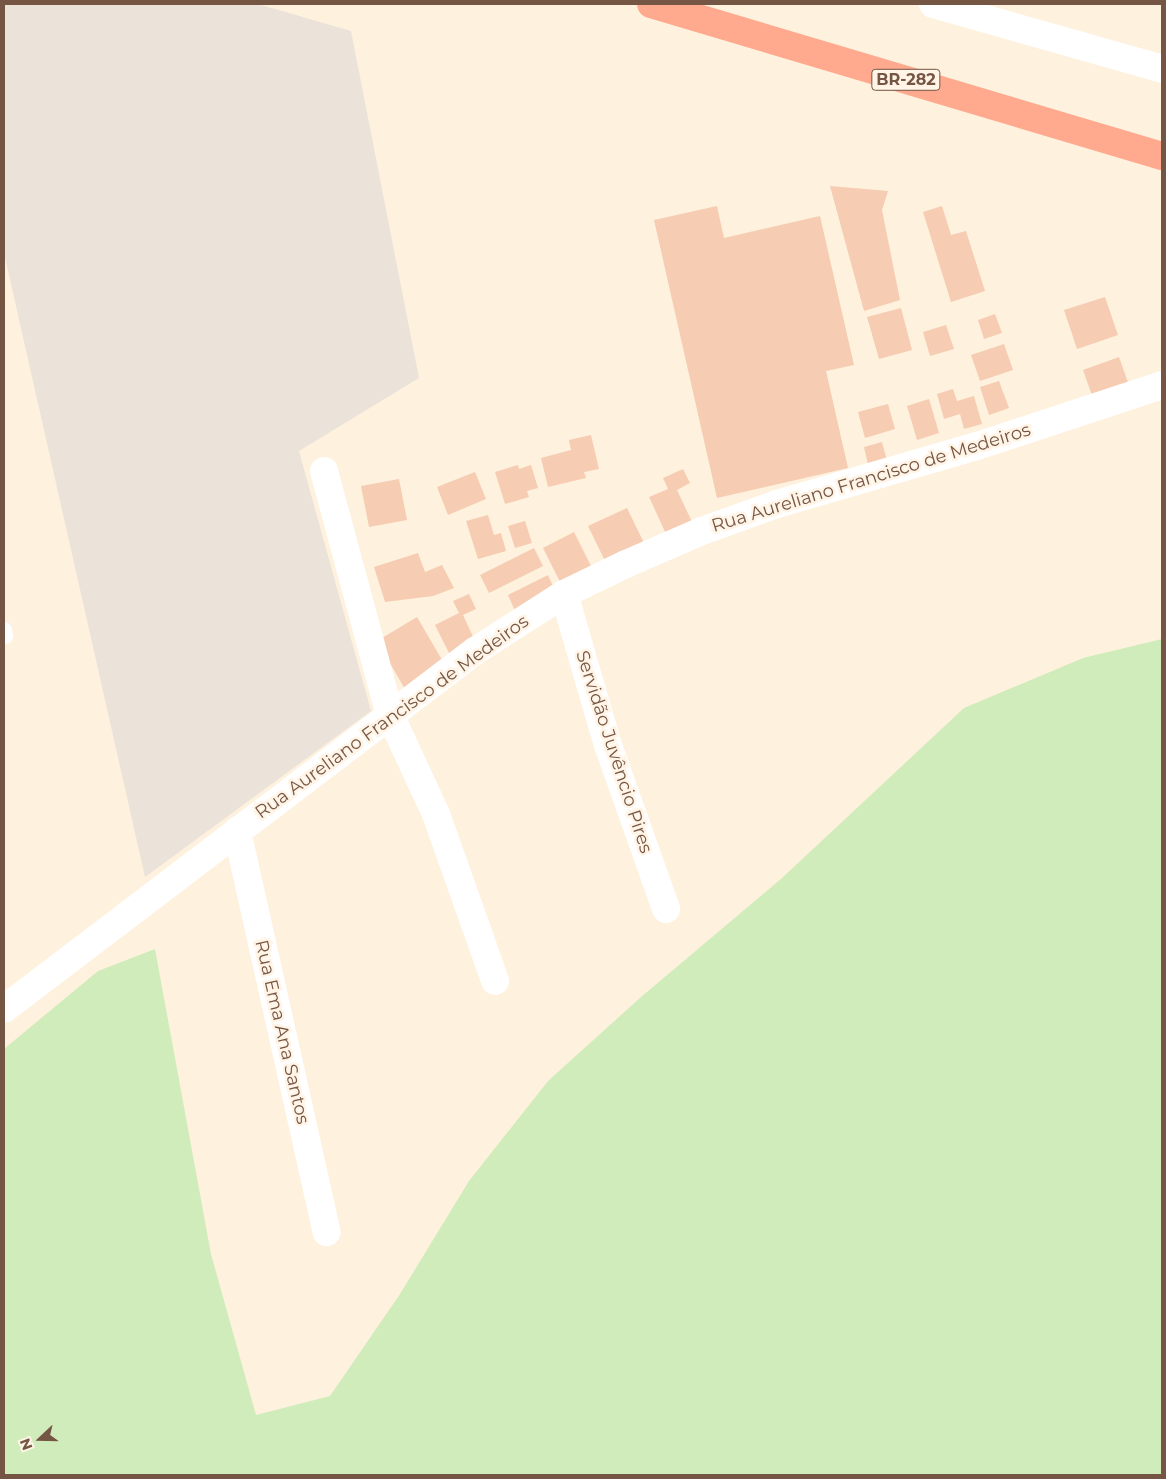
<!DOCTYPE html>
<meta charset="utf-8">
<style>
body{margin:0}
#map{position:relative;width:1166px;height:1479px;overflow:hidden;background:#fef1dd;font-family:Montserrat,sans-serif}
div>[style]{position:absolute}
.industrial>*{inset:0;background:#ebe2da}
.green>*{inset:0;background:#d0ecbb}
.building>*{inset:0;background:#f6ccb2}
.lane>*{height:15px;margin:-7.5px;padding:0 7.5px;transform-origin:7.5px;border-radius:7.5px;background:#fff}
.street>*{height:28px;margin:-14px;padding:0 14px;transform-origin:14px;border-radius:14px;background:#fff}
.secondary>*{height:28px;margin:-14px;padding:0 14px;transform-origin:14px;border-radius:14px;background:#fff}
.highway>*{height:28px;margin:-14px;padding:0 14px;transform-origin:14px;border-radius:14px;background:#ffa98e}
span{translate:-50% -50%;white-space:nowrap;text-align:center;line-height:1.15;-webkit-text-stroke:5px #fff4e5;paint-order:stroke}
.shield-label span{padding:1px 4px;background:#fff4e5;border:1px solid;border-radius:4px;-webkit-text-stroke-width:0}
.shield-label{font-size:16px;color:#755544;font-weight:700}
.street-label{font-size:18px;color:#755544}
.frame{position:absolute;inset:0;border:5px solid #755544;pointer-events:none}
.north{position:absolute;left:15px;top:1414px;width:50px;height:50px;-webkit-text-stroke:4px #fff4e5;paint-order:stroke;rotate:249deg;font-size:14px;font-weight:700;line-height:20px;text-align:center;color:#755544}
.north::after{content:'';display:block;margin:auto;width:18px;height:22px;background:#755544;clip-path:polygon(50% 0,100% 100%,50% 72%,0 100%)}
</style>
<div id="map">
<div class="industrial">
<div style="clip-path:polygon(4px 4px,258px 4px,351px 31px,419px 378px,299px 451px,371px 711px,145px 877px,4px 253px)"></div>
</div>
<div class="green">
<div style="clip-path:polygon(1162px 639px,1162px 1475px,4px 1475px,4px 1049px,98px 971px,155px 949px,211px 1254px,256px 1415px,330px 1396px,400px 1294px,469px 1181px,548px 1081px,641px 997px,782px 878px,964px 708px,1083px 658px)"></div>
</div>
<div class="building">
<div style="clip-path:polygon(830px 186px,888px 191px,882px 210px,900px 300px,864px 311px)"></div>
<div style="clip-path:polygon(717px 206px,724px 238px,820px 216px,854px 365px,826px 371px,848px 468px,717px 498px,654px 220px)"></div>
<div style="clip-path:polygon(942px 206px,951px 235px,966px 231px,985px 291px,951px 302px,923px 212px)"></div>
<div style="clip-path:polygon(1105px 297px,1118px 335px,1077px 349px,1064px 310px)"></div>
<div style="clip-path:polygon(901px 308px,912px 350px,879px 359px,867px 317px)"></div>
<div style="clip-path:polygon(995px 314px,1002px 333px,984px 339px,978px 320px)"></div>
<div style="clip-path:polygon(946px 325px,954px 349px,930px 356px,923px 332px)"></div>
<div style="clip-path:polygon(1004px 344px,1013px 370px,980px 381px,971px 355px)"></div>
<div style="clip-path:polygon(1119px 357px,1130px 388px,1094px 401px,1083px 370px)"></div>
<div style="clip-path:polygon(999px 381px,1009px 408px,989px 415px,980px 387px)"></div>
<div style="clip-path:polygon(953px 389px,957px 401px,974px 396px,982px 424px,964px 429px,960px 414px,944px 419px,937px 394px)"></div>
<div style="clip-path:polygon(929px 399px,939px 433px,917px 440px,907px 406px)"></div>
<div style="clip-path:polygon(888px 404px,895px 429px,865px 438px,858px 412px)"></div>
<div style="clip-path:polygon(591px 435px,599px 469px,584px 472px,586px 478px,548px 487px,541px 458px,571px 450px,569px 440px)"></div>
<div style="clip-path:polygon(882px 442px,889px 468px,870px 473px,864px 447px)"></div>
<div style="clip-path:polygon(518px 465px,519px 469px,531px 465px,538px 488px,527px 491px,529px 497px,505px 504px,495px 472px)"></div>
<div style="clip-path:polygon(683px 469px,690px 483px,677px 490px,693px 524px,667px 536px,649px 497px,668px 489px,663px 478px)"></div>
<div style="clip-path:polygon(475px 472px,486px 499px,448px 515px,437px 487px)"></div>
<div style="clip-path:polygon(399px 479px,407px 520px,369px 527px,361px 486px)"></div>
<div style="clip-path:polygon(627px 508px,644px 543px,608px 567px,588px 526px)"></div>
<div style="clip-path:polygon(488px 515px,494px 535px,501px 533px,506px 551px,478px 559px,466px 521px)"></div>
<div style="clip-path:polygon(525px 521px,532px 543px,515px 548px,508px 526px)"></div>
<div style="clip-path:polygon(574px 532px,594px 572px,563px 588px,543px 548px)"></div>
<div style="clip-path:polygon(534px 548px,543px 566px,489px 593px,480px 575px)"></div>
<div style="clip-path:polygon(418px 553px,425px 572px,442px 565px,454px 588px,433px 596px,385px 602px,374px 567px)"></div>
<div style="clip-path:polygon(548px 575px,556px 593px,516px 613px,508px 595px)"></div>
<div style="clip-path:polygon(469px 594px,476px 609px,463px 615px,476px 643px,450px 655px,435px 625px,459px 613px,453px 601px)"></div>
<div style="clip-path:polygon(417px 617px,445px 665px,405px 689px,377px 641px)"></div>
</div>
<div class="lane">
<div style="left:4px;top:629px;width:7px;rotate:82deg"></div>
</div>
<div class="street">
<div style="left:933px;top:4px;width:238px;rotate:15.8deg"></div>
<div style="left:324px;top:471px;width:253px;rotate:74.9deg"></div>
<div style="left:390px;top:715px;width:109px;rotate:65.1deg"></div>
<div style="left:436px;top:814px;width:177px;rotate:70.5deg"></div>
<div style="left:564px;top:594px;width:157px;rotate:73.8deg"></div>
<div style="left:608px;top:745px;width:174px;rotate:70.5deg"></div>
<div style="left:237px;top:831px;width:411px;rotate:77.4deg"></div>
</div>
<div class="secondary">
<div style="left:4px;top:1009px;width:592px;rotate:-37.24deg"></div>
<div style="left:475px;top:651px;width:106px;rotate:-32.6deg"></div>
<div style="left:564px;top:594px;width:69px;rotate:-25.8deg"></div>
<div style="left:626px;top:564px;width:83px;rotate:-23.5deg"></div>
<div style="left:702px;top:531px;width:80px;rotate:-19.8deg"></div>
<div style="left:777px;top:504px;width:208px;rotate:-16.2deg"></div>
<div style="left:977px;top:446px;width:195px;rotate:-18.2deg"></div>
</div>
<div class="highway">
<div style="left:651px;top:4px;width:533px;rotate:16.57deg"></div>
</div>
<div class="shield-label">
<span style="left:906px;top:80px">BR-282</span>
</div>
<div class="street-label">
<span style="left:871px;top:478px;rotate:-17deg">Rua Aureliano Francisco de Medeiros</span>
<span style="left:392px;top:717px;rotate:-36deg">Rua Aureliano Francisco de Medeiros</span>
<span style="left:614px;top:752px;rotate:72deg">Servidão Juvêncio Pires</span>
<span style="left:282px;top:1032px;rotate:77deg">Rua Ema Ana Santos</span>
</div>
<div class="frame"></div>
<div class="north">N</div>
</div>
